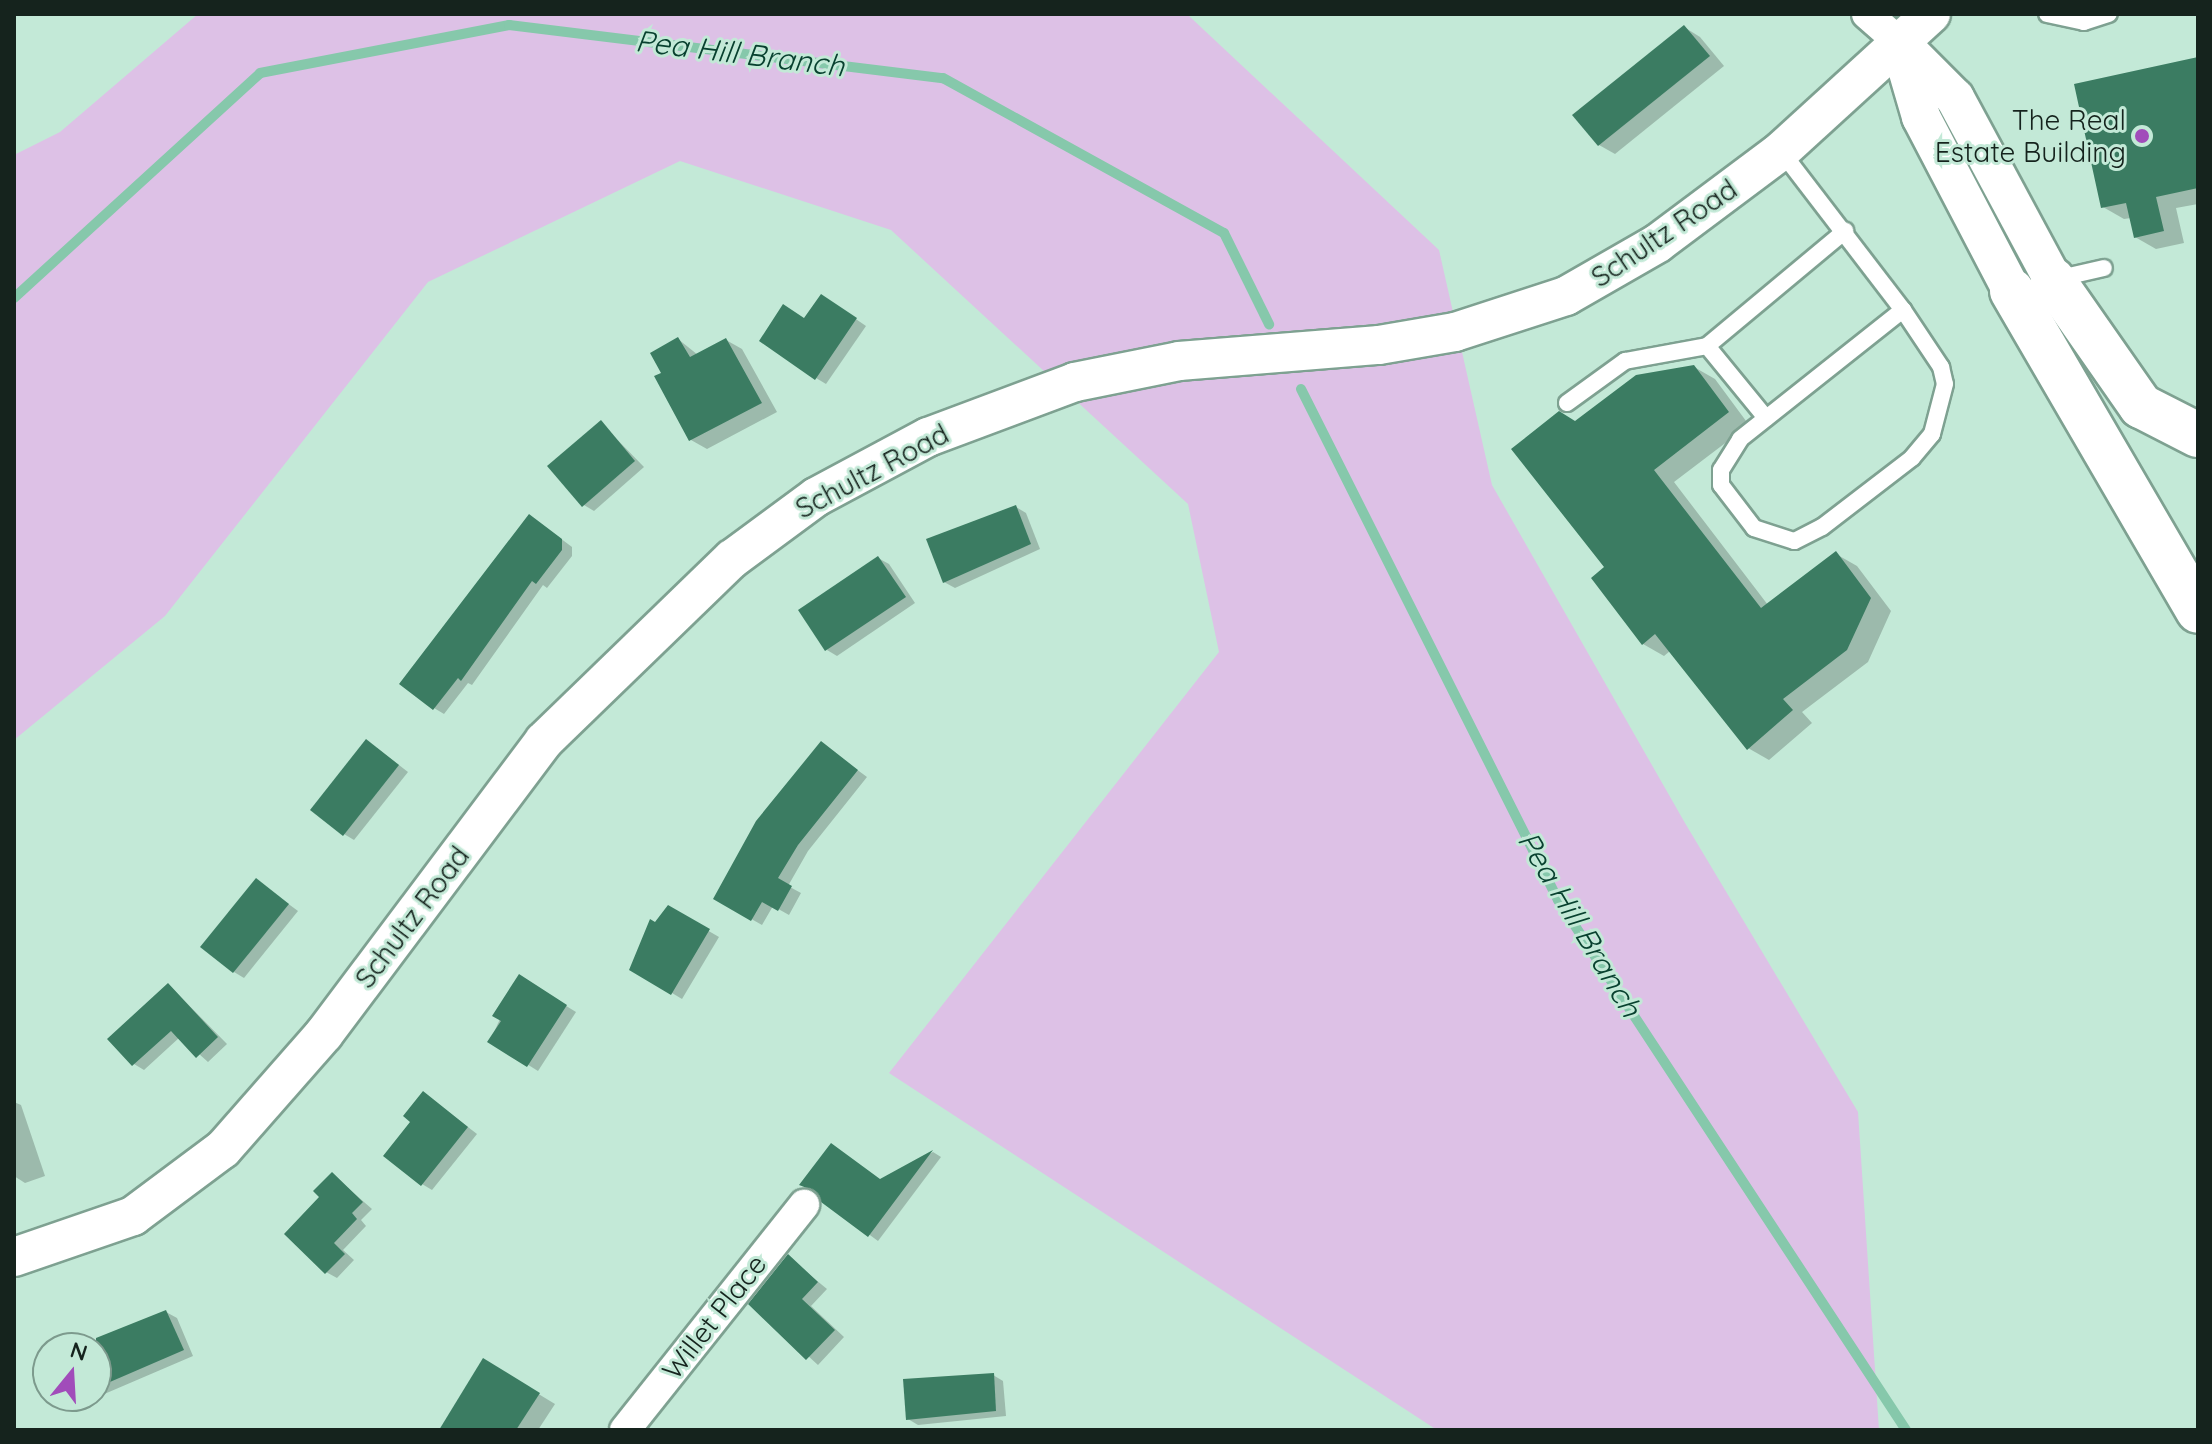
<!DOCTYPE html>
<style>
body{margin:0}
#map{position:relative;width:2212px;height:1444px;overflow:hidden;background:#c3e9d7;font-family:Quicksand,sans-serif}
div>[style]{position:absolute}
.green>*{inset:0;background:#ddc1e6}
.shadow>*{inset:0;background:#0003}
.stream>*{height:10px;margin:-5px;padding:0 5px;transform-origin:5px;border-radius:5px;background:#86c8ab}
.building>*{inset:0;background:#3b7c62}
.roads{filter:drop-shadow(2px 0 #7ea191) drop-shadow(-2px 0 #7ea191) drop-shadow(0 2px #7ea191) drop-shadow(0 -2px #7ea191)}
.service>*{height:16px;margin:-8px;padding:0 8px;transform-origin:8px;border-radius:8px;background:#fff}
.minor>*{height:30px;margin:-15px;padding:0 15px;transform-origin:15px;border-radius:15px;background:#fff}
.tertiary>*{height:38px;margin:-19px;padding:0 19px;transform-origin:19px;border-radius:19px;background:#fff}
.motorway>*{height:44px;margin:-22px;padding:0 22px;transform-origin:22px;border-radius:22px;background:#fff}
.dots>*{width:22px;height:22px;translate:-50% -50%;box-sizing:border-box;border:4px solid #c3e9d7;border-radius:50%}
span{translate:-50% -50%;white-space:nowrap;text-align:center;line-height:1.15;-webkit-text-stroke:6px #c3e9d7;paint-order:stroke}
.poi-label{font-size:28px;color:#15231d}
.right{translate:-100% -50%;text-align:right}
.street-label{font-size:28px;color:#15231d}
.water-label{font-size:30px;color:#08412f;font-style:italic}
.frame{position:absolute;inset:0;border:16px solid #15231d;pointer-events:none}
.north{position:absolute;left:32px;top:1332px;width:80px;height:80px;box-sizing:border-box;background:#c3e9d7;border:2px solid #7d9a8d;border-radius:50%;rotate:18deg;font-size:22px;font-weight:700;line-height:32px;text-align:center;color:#15231d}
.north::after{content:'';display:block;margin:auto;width:28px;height:36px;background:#a14cba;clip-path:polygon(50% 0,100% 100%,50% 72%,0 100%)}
</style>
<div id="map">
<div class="green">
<div style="clip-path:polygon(198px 14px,1188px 15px,1439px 250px,1492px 485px,1685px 823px,1858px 1112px,1879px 1430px,1437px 1430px,889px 1073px,1219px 652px,1188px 504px,891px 230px,680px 161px,428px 282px,165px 616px,14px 740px,14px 155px,60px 132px)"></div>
</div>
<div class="shadow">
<div style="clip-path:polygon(1684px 27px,1700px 37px,1724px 66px,1615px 154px,1599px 145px,1575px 115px)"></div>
<div style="clip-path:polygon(2198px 59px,2198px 204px,2176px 208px,2184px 243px,2156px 249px,2135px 237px,2131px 218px,2124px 219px,2103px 207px)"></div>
<div style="clip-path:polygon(831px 302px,866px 326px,826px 384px,816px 378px)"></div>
<div style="clip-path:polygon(678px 339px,698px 355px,726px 340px,742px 349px,777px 412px,707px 449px,691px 440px,664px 373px)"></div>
<div style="clip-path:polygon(1694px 367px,1715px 379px,1749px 425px,1674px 482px,1768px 605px,1836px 554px,1857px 566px,1891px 611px,1868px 662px,1802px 712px,1812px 723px,1769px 760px,1748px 748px,1670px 651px,1664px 656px,1643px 644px,1606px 568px,1576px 422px)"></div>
<div style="clip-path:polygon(601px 423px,644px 467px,594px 511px,584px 505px)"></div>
<div style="clip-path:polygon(1016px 507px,1026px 513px,1040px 549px,955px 588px,944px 582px)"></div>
<div style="clip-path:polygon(540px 523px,572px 547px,572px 556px,547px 588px,543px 585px,472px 685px,468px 683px,444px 714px,434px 708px)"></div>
<div style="clip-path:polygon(878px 558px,889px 564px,915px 603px,837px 656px,827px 650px)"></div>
<div style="clip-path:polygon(821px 743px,867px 777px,808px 851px,788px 886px,801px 893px,789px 915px,773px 906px,762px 925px,716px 899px)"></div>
<div style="clip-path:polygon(377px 748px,408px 772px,354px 840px,344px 834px)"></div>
<div style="clip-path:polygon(256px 880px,298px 911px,244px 978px,234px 972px)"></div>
<div style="clip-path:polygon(669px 908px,719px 937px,682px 999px,632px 969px)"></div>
<div style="clip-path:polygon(519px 977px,576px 1012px,538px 1071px,490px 1041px)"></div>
<div style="clip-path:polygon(169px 985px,227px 1044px,208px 1062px,180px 1037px,144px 1070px,134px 1064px)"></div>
<div style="clip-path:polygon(433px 1100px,477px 1134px,432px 1190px,422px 1184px)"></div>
<div style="clip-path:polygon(14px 1102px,21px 1105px,45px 1176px,25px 1183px,14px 1176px)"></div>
<div style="clip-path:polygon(933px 1152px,941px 1157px,878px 1241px,802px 1185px,881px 1181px)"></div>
<div style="clip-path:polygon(333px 1175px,372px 1209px,361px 1220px,366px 1226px,343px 1250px,354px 1260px,337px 1278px,326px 1272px,322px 1197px)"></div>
<div style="clip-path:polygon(788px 1257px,827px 1289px,811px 1306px,844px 1337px,818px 1365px,751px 1304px)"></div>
<div style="clip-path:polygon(166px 1312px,177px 1318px,193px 1356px,102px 1395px,96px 1391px,96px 1348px,78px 1348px)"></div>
<div style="clip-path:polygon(484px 1361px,555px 1404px,538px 1430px,450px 1430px)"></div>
<div style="clip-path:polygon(993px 1375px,1003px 1381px,1006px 1416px,918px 1425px,908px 1419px)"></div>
</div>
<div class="stream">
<div style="left:14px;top:298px;width:333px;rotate:-42.4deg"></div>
<div style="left:260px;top:73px;width:254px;rotate:-10.9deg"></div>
<div style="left:509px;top:25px;width:437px;rotate:7deg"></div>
<div style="left:943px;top:78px;width:321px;rotate:28.9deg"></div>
<div style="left:1224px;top:233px;width:102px;rotate:63.7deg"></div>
<div style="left:1301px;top:389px;width:572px;rotate:63.3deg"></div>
<div style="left:1558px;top:900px;width:634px;rotate:56.71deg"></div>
</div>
<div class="building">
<div style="clip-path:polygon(1684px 25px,1710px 56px,1598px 146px,1572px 115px)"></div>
<div style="clip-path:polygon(2198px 57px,2198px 188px,2156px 197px,2164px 231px,2134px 238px,2126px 203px,2101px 208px,2074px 84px)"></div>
<div style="clip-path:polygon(821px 294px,857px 318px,815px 380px,759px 341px,783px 304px,804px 318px)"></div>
<div style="clip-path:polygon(678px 337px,690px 357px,726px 338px,762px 403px,689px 441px,654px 376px,661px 373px,650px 353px)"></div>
<div style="clip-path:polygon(1694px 365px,1729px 412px,1654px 470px,1761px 608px,1836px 551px,1871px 598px,1847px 650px,1783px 699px,1793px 710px,1747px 750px,1655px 634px,1642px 645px,1591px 578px,1604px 567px,1511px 449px,1559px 411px,1575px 421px,1636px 375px)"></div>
<div style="clip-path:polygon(601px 420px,635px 461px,582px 507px,547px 466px)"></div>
<div style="clip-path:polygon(1016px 505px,1031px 544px,943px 583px,926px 539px)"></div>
<div style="clip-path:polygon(529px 514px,562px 539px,562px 550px,536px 584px,532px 581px,461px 681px,458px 678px,433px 710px,399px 684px)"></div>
<div style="clip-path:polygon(878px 556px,906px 597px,825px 651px,798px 610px)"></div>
<div style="clip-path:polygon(366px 739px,399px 765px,343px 836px,310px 810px)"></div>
<div style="clip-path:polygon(821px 741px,858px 770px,798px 845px,778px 878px,792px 886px,778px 911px,762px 902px,751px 921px,713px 899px,756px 821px)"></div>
<div style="clip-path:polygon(256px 878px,289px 904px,233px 973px,200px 947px)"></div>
<div style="clip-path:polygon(668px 905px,710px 929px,671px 995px,629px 970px,650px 919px,655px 922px)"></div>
<div style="clip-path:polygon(519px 974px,567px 1005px,527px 1067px,487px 1042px,501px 1021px,492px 1016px)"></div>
<div style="clip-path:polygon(168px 983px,218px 1037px,196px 1058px,171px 1031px,132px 1066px,107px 1039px)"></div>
<div style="clip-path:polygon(423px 1091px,468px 1127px,421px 1186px,383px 1156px,410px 1122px,403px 1116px)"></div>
<div style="clip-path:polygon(831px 1143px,880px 1179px,933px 1150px,868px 1237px,821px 1202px,815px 1191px,799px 1185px)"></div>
<div style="clip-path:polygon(332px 1172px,363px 1202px,352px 1213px,357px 1219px,334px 1243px,345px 1254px,325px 1274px,284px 1234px,319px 1197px,313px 1191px)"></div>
<div style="clip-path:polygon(788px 1254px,818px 1282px,802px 1299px,835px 1330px,806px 1360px,748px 1304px)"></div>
<div style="clip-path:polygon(166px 1310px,184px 1350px,96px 1388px,96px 1338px)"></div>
<div style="clip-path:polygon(483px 1358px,540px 1393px,516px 1430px,439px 1430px)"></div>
<div style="clip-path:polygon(994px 1373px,996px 1411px,906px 1420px,903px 1379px)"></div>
</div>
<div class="roads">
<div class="service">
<div style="left:2047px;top:14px;width:38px;rotate:12deg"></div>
<div style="left:2084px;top:22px;width:26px;rotate:-18deg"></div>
<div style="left:1781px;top:151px;width:200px;rotate:52.5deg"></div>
<div style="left:1903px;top:310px;width:69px;rotate:56.3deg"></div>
<div style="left:1941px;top:367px;width:17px;rotate:77deg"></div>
<div style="left:1945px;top:384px;width:52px;rotate:104.6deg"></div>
<div style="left:1932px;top:434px;width:31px;rotate:130deg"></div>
<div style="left:1912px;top:458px;width:113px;rotate:142.5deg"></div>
<div style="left:1822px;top:527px;width:31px;rotate:153deg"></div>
<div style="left:1794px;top:541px;width:42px;rotate:-162deg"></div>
<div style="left:1754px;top:528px;width:54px;rotate:-127.5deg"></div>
<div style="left:1721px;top:485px;width:15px;rotate:-90deg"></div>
<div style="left:1721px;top:470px;width:36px;rotate:-58deg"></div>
<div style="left:1740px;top:439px;width:208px;rotate:-38.4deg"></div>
<div style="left:2056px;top:279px;width:49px;rotate:-12.9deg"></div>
<div style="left:1567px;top:403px;width:72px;rotate:-35.9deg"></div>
<div style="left:1625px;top:361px;width:83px;rotate:-10.4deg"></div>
<div style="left:1766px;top:418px;width:93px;rotate:-129.3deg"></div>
<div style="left:1707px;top:346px;width:180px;rotate:-39.8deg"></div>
</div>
<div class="minor">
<div style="left:1867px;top:14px;width:43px;rotate:41.2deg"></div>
<div style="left:625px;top:1430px;width:288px;rotate:-51.5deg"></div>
</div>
<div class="tertiary">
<div style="left:1899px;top:42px;width:79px;rotate:45deg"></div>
<div style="left:1955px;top:98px;width:207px;rotate:61.7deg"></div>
<div style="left:1900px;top:45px;width:75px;rotate:73.7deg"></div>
<div style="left:1921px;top:117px;width:196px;rotate:62.4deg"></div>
<div style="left:14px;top:1257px;width:126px;rotate:-19deg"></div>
<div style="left:133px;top:1216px;width:112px;rotate:-36.7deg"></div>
<div style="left:223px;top:1149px;width:153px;rotate:-48.7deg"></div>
<div style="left:324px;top:1034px;width:366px;rotate:-53.1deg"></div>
<div style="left:544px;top:741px;width:262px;rotate:-44.1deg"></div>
<div style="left:732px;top:559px;width:104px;rotate:-36.4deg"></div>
<div style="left:816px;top:497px;width:127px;rotate:-28.2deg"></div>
<div style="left:928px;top:437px;width:157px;rotate:-20.5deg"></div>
<div style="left:1075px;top:382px;width:106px;rotate:-11.4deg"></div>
<div style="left:1179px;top:361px;width:201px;rotate:-4.6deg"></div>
<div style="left:1379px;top:345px;width:77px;rotate:-9.7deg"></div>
<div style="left:1455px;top:332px;width:117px;rotate:-18deg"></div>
<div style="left:1566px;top:296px;width:106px;rotate:-29.9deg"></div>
<div style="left:1658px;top:243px;width:154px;rotate:-36.8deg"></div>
<div style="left:1781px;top:151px;width:203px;rotate:-42.4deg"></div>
</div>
<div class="motorway">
<div style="left:2053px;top:280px;width:154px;rotate:55.1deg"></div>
<div style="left:2141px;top:406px;width:64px;rotate:27deg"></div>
<div style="left:2012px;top:291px;width:370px;rotate:59.8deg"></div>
</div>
</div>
<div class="dots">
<div style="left:2142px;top:136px;background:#a14cba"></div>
</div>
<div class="poi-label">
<span class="right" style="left:2126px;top:136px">The Real<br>Estate Building</span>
</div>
<div class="street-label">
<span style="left:1664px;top:233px;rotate:-34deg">Schultz Road</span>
<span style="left:872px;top:471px;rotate:-28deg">Schultz Road</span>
<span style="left:412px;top:917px;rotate:-53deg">Schultz Road</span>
<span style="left:714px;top:1317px;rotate:-52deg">Willet Place</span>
</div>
<div class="water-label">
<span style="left:740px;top:53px;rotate:7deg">Pea Hill Branch</span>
<span style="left:1580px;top:924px;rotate:59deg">Pea Hill Branch</span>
</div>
<div class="frame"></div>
<div class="north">N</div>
</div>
